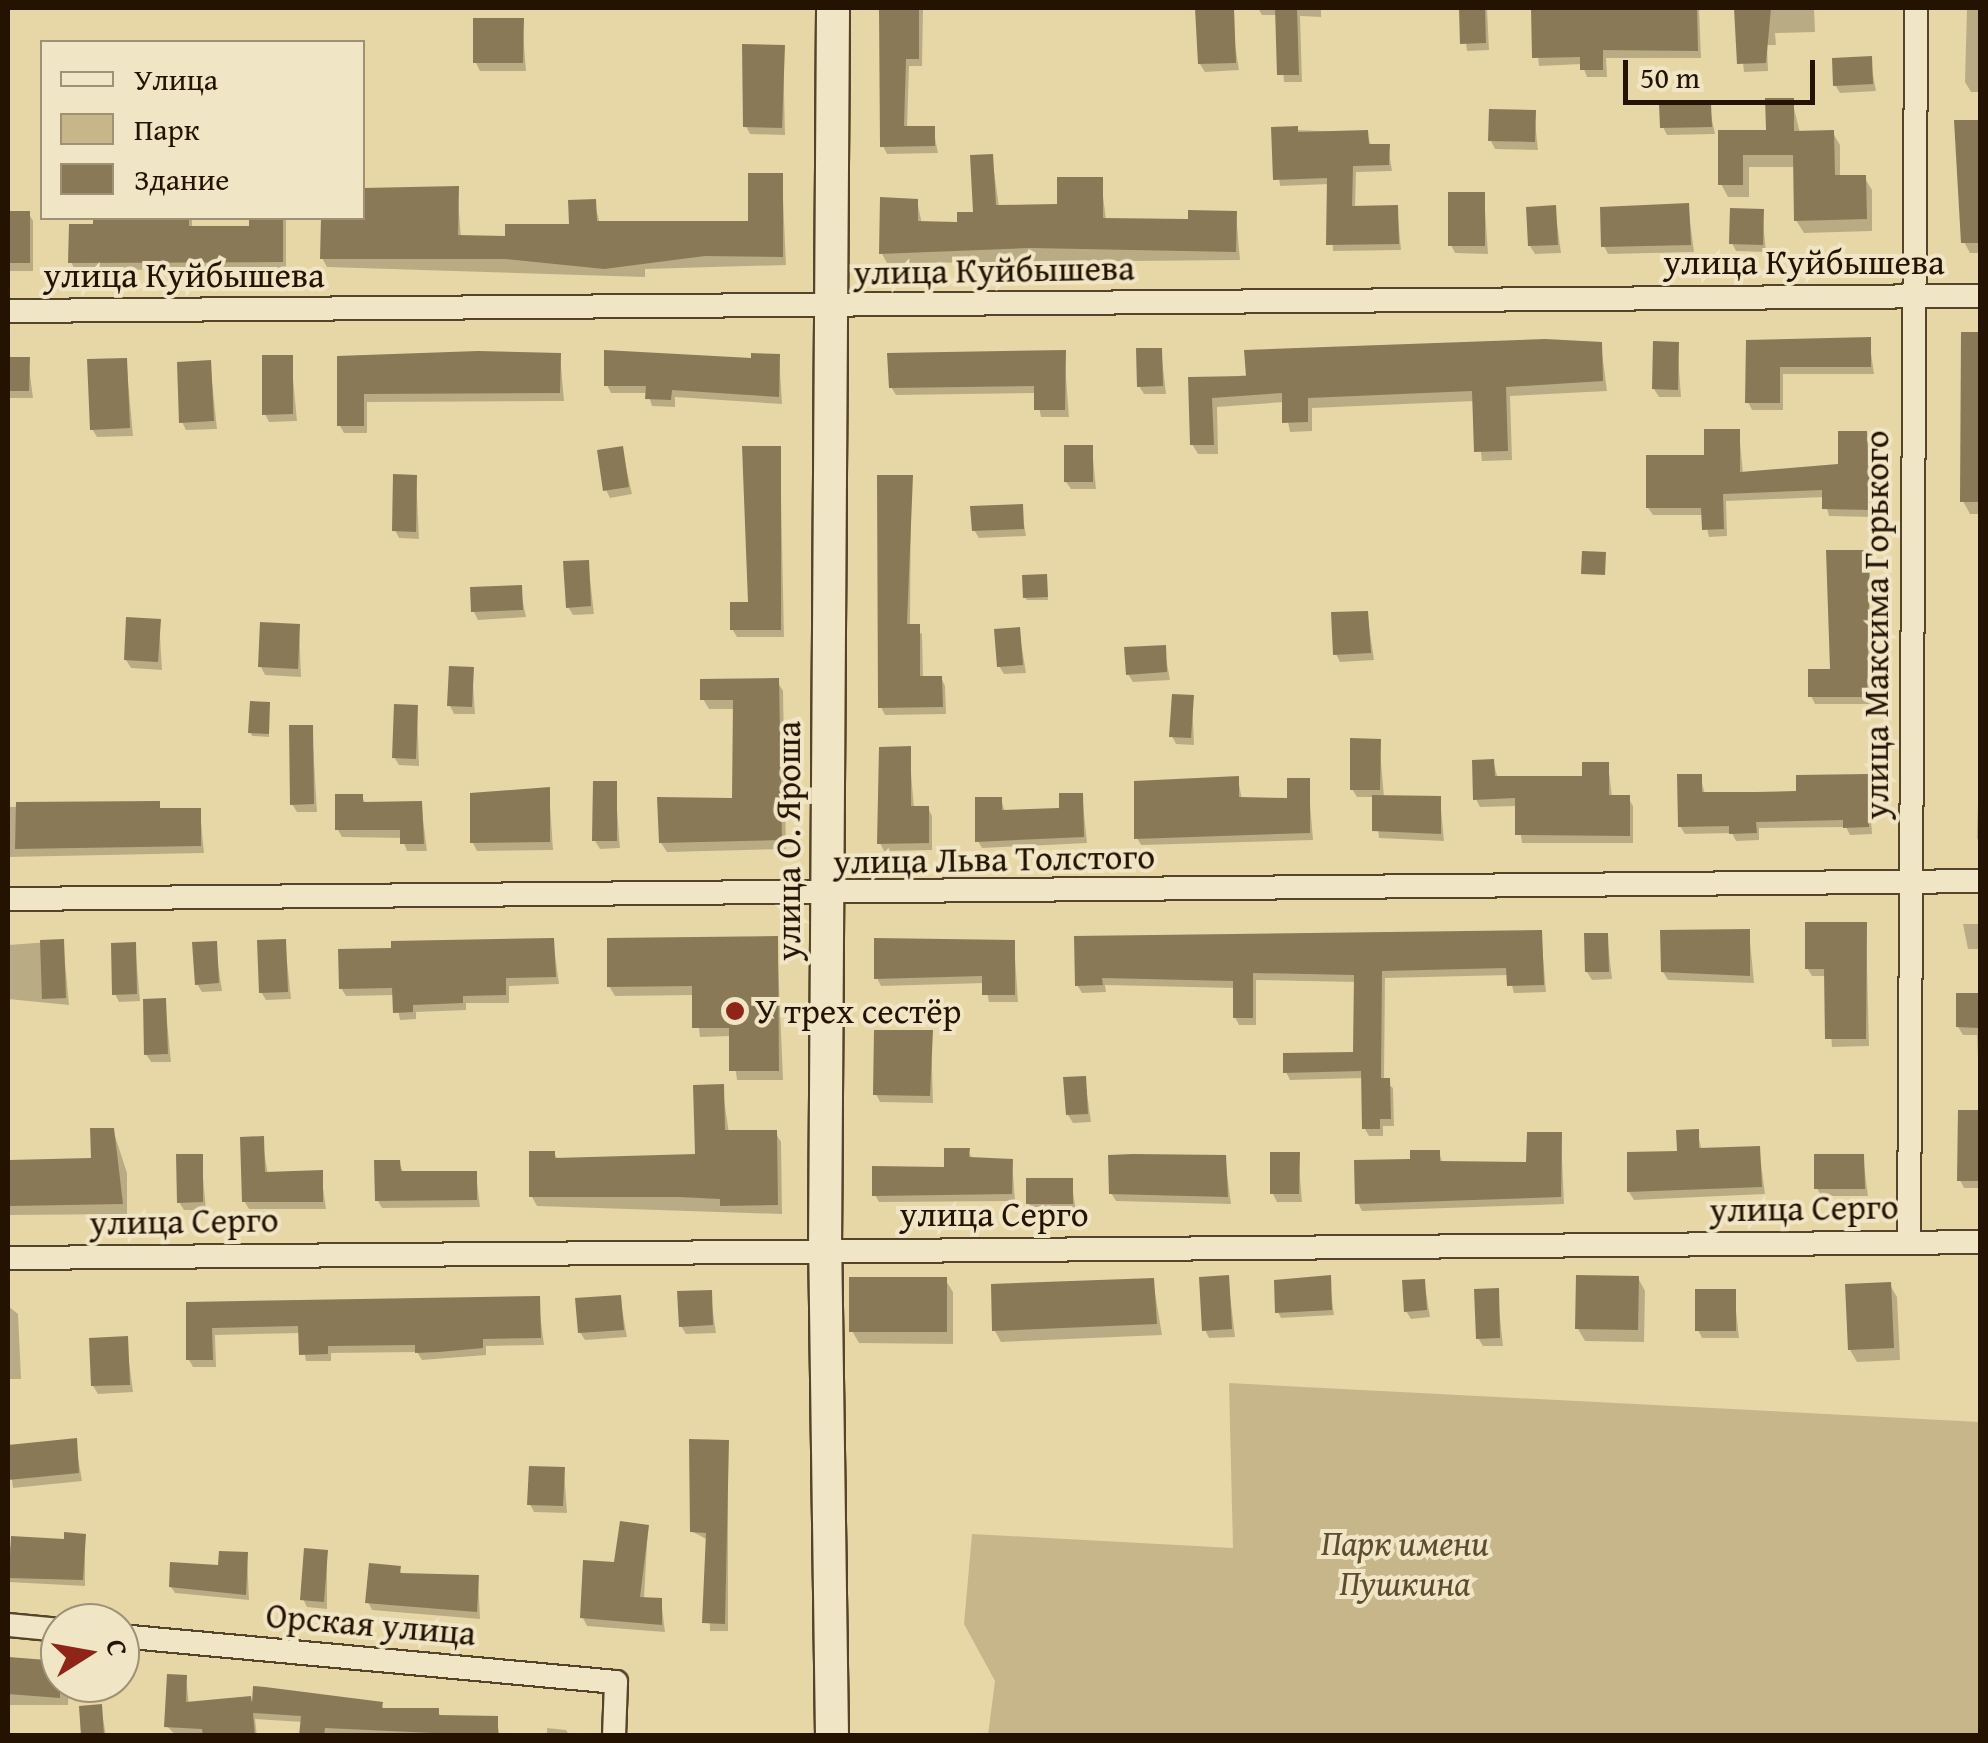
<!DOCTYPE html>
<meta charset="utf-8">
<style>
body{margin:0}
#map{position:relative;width:1988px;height:1743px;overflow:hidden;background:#e8d7a6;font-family:"Gentium Book Plus",serif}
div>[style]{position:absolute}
.green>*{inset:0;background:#c7b68a}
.shadow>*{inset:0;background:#0003}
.building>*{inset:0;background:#8a7956}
.roads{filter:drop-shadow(2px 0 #55442a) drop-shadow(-2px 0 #55442a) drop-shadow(0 2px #55442a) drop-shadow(0 -2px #55442a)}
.street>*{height:22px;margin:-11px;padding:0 11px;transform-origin:11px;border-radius:11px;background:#f0e5c5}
.secondary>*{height:32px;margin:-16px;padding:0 16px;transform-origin:16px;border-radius:16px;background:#f0e5c5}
.dots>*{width:28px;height:28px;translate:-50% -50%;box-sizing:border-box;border:5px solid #f0e5c5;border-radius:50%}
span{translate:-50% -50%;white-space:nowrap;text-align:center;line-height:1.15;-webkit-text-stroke:8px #f0e5c5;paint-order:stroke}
.street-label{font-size:35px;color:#241300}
.poi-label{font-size:35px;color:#241300}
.left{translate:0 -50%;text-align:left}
.park-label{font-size:35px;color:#5d4c30;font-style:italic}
.frame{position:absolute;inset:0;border:10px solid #241300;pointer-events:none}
.legend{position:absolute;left:40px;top:40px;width:325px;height:180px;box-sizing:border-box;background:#f0e5c5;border:2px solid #9e9176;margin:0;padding:12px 18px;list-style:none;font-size:30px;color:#241300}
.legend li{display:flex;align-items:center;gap:20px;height:50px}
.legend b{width:50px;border:2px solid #9e9176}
.north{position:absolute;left:40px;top:1603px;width:100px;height:100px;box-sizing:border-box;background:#f0e5c5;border:2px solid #9e9176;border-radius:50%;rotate:79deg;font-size:28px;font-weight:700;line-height:40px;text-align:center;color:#241300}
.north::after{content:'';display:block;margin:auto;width:35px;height:45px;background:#8f2418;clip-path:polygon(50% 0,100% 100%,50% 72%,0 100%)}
.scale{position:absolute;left:1623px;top:60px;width:192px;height:45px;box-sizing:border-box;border:5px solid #241300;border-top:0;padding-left:12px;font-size:30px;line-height:35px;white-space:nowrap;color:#241300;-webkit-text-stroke:8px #f0e5c5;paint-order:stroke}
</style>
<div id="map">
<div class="green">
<div style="clip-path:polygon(1229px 1383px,1980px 1422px,1980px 1735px,988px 1735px,995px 1681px,964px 1624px,972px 1534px,1233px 1548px)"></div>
</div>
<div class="shadow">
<div style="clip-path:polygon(882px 8px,955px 8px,923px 10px,922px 66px,909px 66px,907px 129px,933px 128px,938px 153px,887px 154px,883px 146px)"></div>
<div style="clip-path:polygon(1258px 8px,1321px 8px,1321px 17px,1300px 16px,1302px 82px,1284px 82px,1278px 15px,1262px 15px)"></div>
<div style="clip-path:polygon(1461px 8px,1487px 8px,1489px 50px,1467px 51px)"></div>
<div style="clip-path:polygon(1533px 8px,1699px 8px,1701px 58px,1606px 58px,1607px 77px,1587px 77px,1582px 64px,1539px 66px)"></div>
<div style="clip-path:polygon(1737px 8px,1814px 8px,1815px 32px,1775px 33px,1776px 45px,1767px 45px,1768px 71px,1744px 72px)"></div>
<div style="clip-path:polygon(1967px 8px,1980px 8px,1980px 92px,1971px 92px,1965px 82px)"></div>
<div style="clip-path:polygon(522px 21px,526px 71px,480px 71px,476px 63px)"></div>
<div style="clip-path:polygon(1233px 32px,1239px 70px,1205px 72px,1200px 64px)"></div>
<div style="clip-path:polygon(783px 47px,785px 135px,750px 134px,746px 126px)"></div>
<div style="clip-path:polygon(1870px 59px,1876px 91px,1840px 93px,1835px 85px)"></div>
<div style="clip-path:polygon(1792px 100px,1800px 133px,1833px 133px,1840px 145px,1840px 178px,1864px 177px,1872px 190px,1872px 231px,1804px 233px,1796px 220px,1795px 167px,1749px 167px,1749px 197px,1728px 197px,1721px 184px,1720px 133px,1768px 132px)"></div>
<div style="clip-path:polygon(1709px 106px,1715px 134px,1667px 135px,1663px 127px)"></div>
<div style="clip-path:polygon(1534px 112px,1538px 150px,1495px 149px,1491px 141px)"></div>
<div style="clip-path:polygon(1977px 122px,1980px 253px,1970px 253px,1964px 242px)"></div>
<div style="clip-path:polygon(1274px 129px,1367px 133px,1371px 146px,1388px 146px,1392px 171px,1356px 172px,1355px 208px,1397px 208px,1401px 250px,1333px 251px,1330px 184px,1280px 186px)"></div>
<div style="clip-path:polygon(992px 157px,999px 207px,1059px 206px,1101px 180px,1106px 220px,1190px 222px,1236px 214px,1240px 260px,887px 263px,882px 254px,917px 201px,922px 224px,960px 224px,975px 214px)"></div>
<div style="clip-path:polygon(782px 175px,786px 265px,645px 269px,645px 277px,327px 267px,322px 258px,323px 218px,362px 218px,457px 188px,461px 238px,507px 239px,571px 226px,594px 201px,600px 224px,751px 224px)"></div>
<div style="clip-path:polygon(1484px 195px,1488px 254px,1455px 253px,1451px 245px)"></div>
<div style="clip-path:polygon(1688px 206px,1694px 252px,1608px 254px,1604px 246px)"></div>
<div style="clip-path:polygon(1555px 208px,1561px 253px,1535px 254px,1530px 246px)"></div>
<div style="clip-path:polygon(1762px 211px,1766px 252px,1736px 251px,1732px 243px)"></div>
<div style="clip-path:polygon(8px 214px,29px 214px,33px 221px,33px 271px,8px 271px)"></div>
<div style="clip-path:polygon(96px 218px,192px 218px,192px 229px,252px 229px,252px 218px,286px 218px,286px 269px,75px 270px,71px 262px)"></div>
<div style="clip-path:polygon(1964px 334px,1980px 335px,1980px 514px,1970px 514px,1963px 501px)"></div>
<div style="clip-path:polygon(1869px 339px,1874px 374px,1783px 374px,1783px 410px,1752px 410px,1748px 402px,1748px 342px)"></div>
<div style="clip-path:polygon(1677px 344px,1681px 397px,1659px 397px,1654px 389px)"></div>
<div style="clip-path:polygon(1601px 345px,1607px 391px,1510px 396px,1512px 460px,1482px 461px,1475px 401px,1312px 408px,1312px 431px,1290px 432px,1284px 402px,1217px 407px,1218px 454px,1198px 454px,1192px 444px,1191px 380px)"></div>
<div style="clip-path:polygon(1161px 350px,1166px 394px,1144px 394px,1139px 386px)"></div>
<div style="clip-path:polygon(1064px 352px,1069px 417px,1041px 417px,1036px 393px,896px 395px,891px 387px)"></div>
<div style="clip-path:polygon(560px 355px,564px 401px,367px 402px,367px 433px,344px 433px,340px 426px,339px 359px)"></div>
<div style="clip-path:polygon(779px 356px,782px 404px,675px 397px,675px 407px,652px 406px,648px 393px,611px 393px,607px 385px)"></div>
<div style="clip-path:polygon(291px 358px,297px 421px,269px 422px,265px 414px)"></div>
<div style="clip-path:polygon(8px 359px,28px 359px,33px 398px,8px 398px)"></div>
<div style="clip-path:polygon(126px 360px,133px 436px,97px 437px,92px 429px)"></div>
<div style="clip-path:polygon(210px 363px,217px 429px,186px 430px,182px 422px)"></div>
<div style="clip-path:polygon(1739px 432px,1743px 474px,1841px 466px,1866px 434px,1874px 517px,1829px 516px,1824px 497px,1726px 501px,1727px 536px,1709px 537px,1704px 515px,1653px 515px,1648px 508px)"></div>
<div style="clip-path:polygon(1092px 448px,1096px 489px,1071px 489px,1066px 482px)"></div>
<div style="clip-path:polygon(622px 449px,632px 494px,610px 498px,606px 490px)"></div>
<div style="clip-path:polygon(780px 449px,784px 637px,737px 637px,732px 629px,751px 604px)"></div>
<div style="clip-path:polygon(416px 477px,419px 539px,399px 538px,395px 530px)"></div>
<div style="clip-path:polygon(911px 477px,910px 627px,922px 634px,923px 678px,941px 678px,945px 686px,946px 714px,885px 715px,881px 707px)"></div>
<div style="clip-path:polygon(1021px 507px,1026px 536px,979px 538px,974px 530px)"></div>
<div style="clip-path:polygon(1869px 552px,1871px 704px,1815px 704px,1811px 696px,1832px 671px)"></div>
<div style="clip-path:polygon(588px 562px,594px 614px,573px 615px,568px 607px)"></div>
<div style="clip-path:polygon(1978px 568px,1980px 568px,1980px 618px)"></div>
<div style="clip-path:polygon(1046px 577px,1048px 600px,1027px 600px,1025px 597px)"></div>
<div style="clip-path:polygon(520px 588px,526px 617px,478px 620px,474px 612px)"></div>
<div style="clip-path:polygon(1367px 613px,1374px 660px,1340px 662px,1336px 654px)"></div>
<div style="clip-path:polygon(159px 621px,162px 670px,131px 668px,126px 660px)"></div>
<div style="clip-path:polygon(299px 627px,301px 677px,265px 675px,261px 667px)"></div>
<div style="clip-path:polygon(1019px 630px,1026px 673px,1004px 674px,999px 666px)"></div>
<div style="clip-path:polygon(1164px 647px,1170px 680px,1133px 682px,1128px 674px)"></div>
<div style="clip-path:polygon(472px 670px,475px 714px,454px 714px,450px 706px)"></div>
<div style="clip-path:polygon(777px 681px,783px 691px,786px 849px,667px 852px,661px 843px,734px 801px,736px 709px,709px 709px,703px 699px)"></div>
<div style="clip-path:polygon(1192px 697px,1194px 745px,1176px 744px,1172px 736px)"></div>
<div style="clip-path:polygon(269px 704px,269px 737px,252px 736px,251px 733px)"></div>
<div style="clip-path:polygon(417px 707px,419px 766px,399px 765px,394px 757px)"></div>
<div style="clip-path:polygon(312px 728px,317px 812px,297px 812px,292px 804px)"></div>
<div style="clip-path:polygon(1379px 741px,1384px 797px,1440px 798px,1444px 841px,1379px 838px,1375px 797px,1357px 797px,1352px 789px)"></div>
<div style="clip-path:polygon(909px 749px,914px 808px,928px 808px,932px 816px,932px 850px,884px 851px,880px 843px)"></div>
<div style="clip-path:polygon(1493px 761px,1498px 779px,1584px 778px,1608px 764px,1612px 797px,1628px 798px,1633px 806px,1633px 843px,1522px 843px,1517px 806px,1480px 807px,1476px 799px)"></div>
<div style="clip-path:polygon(1979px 766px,1980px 766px,1980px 844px,1977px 838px)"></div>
<div style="clip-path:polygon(1700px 776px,1705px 794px,1798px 794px,1868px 776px,1872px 834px,1850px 835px,1846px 827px,1759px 828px,1759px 840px,1736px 841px,1732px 833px,1685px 834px,1680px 826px)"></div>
<div style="clip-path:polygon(1238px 779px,1242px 800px,1290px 801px,1308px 780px,1313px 840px,1141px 845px,1137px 838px)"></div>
<div style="clip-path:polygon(615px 784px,620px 848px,600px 849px,595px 841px)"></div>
<div style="clip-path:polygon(549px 790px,553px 850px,477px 851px,473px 843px)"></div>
<div style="clip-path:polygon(1082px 795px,1087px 843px,982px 848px,978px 841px,1001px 799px,1005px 812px,1062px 810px)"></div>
<div style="clip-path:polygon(362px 797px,366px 804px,421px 803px,427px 851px,407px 851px,402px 838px,342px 837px,338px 830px)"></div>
<div style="clip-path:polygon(158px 804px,162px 811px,200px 811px,204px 853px,8px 857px,8px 807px)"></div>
<div style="clip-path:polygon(1963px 924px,1980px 924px,1980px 949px,1968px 949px)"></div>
<div style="clip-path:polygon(1866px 925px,1869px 1046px,1832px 1047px,1827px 976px,1812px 976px,1807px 968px)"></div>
<div style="clip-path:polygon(1749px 931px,1754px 983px,1668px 980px,1663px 972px)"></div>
<div style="clip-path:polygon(1541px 933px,1546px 992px,1514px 993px,1509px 975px,1385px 978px,1384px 1081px,1393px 1088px,1394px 1126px,1383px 1126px,1383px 1136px,1369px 1136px,1365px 1129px,1364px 1078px,1290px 1080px,1286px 1072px,1356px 1054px,1357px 982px,1256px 980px,1256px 1025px,1239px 1025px,1235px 1017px,1235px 988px,1105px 985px,1106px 992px,1082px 993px,1077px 985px,1077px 938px)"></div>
<div style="clip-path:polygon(1607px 935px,1612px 979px,1592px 980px,1587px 972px)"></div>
<div style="clip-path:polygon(777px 938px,783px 1080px,737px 1080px,731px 1036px,700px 1037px,695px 995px,615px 996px,609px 986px)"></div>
<div style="clip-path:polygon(553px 940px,559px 984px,509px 986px,509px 1003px,466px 1003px,466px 1010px,416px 1012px,416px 1019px,400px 1020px,395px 995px,346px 996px,341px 988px,394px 950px)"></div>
<div style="clip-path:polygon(63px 941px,69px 1005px,8px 999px,8px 945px)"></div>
<div style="clip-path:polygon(285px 942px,291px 999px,266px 1000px,261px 992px)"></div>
<div style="clip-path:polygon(1014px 943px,1018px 1002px,989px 1002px,985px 983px,881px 986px,877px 978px)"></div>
<div style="clip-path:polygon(215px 944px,222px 991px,202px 992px,197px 984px)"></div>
<div style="clip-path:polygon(135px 945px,140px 1001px,119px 1002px,115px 994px)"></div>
<div style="clip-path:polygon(1958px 995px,1980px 995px,1980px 1102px,1977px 1035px,1963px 1035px,1958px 1027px)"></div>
<div style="clip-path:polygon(165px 1001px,171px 1062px,151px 1062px,146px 1054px)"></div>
<div style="clip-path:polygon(931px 1032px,933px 1103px,880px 1102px,876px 1094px)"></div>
<div style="clip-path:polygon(1085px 1079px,1091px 1122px,1073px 1123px,1068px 1115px)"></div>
<div style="clip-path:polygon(722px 1087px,729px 1133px,775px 1132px,781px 1142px,782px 1214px,537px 1206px,532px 1197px,554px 1153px,558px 1160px,697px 1156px)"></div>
<div style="clip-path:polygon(1960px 1113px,1980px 1113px,1980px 1188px,1964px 1188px,1960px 1180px)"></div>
<div style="clip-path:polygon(113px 1130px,127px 1173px,127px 1214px,8px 1215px,8px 1165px,93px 1160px)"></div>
<div style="clip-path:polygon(1697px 1131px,1702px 1151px,1759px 1149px,1765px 1194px,1634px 1200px,1629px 1192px,1680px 1154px)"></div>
<div style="clip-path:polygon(1561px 1135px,1564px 1204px,1362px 1211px,1358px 1203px,1413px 1161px,1439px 1152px,1443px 1164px,1529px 1164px)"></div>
<div style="clip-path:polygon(262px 1139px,268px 1175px,321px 1173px,326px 1209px,249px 1209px,244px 1201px)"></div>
<div style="clip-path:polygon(968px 1151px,972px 1158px,1012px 1161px,1015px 1201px,879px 1202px,875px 1195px,947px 1169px)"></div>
<div style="clip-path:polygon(1298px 1155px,1302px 1202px,1277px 1202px,1273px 1194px)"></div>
<div style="clip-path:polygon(201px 1156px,206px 1210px,184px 1210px,179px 1202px)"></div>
<div style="clip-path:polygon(1863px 1157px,1868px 1196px,1821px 1196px,1817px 1188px)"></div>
<div style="clip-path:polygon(1225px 1158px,1231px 1204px,1116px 1201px,1111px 1193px)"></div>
<div style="clip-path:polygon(399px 1163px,404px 1174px,476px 1173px,480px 1207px,382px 1208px,378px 1201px)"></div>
<div style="clip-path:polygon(1071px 1180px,1076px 1211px,1033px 1211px,1029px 1204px)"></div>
<div style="clip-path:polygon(1228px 1278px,1235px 1337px,1209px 1338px,1205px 1330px)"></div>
<div style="clip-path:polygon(1329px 1278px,1334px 1315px,1281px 1318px,1278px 1312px)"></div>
<div style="clip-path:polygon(1638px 1278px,1645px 1291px,1644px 1342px,1585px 1341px,1578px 1329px)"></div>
<div style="clip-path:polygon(945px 1279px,953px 1292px,953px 1344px,859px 1343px,852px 1331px)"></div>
<div style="clip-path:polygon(1153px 1281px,1162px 1335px,1001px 1342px,995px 1331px)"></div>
<div style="clip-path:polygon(1424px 1281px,1430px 1317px,1411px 1319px,1406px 1311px)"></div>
<div style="clip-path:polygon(1890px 1285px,1897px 1297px,1900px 1360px,1857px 1362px,1850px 1350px)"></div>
<div style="clip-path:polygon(1497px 1291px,1503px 1346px,1483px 1346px,1478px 1338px)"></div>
<div style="clip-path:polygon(710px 1292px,716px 1333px,686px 1334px,681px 1326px)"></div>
<div style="clip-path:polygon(1734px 1292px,1739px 1338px,1702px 1338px,1698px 1330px)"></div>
<div style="clip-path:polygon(538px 1298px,544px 1345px,486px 1346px,486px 1355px,422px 1360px,417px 1352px,331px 1353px,331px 1361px,306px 1361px,301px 1333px,215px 1335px,216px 1367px,193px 1367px,189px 1360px,188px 1305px)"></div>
<div style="clip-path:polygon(620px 1298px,627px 1337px,585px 1340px,580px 1332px)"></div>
<div style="clip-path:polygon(8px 1306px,18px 1314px,21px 1379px,8px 1379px)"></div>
<div style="clip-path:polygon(126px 1339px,133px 1392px,98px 1394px,93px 1386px)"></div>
<div style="clip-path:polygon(75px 1440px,82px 1481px,13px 1488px,8px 1447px)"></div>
<div style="clip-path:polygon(728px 1442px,728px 1631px,710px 1631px,708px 1540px,693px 1532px)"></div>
<div style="clip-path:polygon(564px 1470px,567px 1513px,534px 1512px,530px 1504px)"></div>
<div style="clip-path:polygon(648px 1527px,644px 1599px,661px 1600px,665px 1632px,587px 1626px,583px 1618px)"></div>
<div style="clip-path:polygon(85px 1536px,85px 1586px,8px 1582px,8px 1547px)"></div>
<div style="clip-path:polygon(327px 1553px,327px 1609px,307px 1607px,303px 1599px)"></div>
<div style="clip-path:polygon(247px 1555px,249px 1600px,175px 1593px,171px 1587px)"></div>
<div style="clip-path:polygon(399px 1569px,403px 1576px,478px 1577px,480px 1619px,372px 1610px,368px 1602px)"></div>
<div style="clip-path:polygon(8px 1657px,60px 1663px,60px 1683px,69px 1683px,68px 1705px,8px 1705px)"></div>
<div style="clip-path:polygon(186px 1678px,189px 1705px,250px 1699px,254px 1706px,381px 1704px,385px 1711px,437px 1711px,442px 1718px,496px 1718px,500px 1736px,301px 1736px,303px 1722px,255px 1719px,257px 1736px,176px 1736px,167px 1726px)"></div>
<div style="clip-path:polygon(101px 1707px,106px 1736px,84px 1736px)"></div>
<div style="clip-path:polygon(547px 1728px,566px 1730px,570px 1736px,547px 1736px)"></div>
</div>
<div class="building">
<div style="clip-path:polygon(1195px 8px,1234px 8px,1236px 63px,1198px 64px)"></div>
<div style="clip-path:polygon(1275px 8px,1297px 8px,1299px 75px,1277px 75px)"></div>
<div style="clip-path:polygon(1459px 8px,1485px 8px,1486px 43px,1460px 44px)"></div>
<div style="clip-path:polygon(1531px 8px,1697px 8px,1698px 51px,1603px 50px,1603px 70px,1580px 70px,1580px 57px,1532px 58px)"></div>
<div style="clip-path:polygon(1734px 8px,1771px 8px,1766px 63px,1737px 64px)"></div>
<div style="clip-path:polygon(879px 9px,919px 9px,919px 59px,906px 59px,904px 126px,935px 126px,935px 146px,880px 147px)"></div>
<div style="clip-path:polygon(473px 18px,524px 18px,523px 63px,473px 63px)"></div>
<div style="clip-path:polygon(742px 44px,785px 45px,782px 128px,743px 127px)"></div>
<div style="clip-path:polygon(1872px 56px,1873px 84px,1833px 86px,1832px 58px)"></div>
<div style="clip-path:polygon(1765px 98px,1794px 98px,1794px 131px,1834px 130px,1835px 175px,1866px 175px,1867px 219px,1794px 221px,1793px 155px,1743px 155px,1743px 185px,1718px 185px,1718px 130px,1766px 130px)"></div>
<div style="clip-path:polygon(1711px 103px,1712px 127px,1660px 128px,1659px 104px)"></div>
<div style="clip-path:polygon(1489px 109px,1536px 110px,1535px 142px,1488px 141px)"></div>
<div style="clip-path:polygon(1954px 120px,1979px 120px,1980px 243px,1961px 243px)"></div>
<div style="clip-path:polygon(1298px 126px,1298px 132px,1368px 130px,1369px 144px,1390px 144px,1389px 165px,1353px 166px,1352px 206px,1398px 205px,1399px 244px,1326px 245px,1327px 178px,1273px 180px,1271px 127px)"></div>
<div style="clip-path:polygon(993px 154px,996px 205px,1057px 204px,1057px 177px,1103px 177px,1103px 218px,1188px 219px,1188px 210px,1237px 211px,1236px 252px,1031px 248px,879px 254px,880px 197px,918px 199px,918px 221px,957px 222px,957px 212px,973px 212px,970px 155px)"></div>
<div style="clip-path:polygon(748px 173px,783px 173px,783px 257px,705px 256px,604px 269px,505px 259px,320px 259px,321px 218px,362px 218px,362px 188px,459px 186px,458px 235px,505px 236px,505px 224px,569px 224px,568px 200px,596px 199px,597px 221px,748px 221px)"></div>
<div style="clip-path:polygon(1448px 192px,1485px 192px,1485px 246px,1448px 246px)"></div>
<div style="clip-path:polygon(1689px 203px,1691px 245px,1601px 247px,1600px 207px)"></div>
<div style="clip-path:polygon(1556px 205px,1558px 245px,1528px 246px,1526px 207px)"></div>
<div style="clip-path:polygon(1730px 208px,1764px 209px,1763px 245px,1729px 244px)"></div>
<div style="clip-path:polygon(8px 211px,30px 211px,30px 263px,8px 263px)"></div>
<div style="clip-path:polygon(93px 218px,189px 218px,189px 226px,249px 226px,249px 218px,283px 218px,283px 262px,68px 263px,69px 224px,93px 224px)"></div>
<div style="clip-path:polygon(1961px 332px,1980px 332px,1980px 502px,1960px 502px)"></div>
<div style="clip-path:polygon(1871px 337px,1871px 367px,1780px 367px,1780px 403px,1745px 403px,1746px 340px)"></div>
<div style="clip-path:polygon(1545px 339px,1602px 342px,1603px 381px,1506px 387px,1508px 451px,1474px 452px,1472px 391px,1308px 398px,1308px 422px,1282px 423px,1282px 393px,1212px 398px,1214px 445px,1190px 445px,1188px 377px,1246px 376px,1244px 350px)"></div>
<div style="clip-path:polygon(1653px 341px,1679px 342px,1678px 390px,1652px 389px)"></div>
<div style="clip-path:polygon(1136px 348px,1162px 348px,1163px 386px,1137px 387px)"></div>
<div style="clip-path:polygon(604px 350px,751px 358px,751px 353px,780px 354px,779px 397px,672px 390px,671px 400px,645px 399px,646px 386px,604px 386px)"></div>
<div style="clip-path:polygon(1066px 350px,1065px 410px,1034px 410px,1034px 386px,889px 388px,887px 353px)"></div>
<div style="clip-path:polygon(478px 351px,561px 353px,560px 393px,364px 394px,364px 426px,337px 426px,337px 356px)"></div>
<div style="clip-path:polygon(262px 355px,293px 355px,293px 414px,262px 415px)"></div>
<div style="clip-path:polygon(8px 357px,30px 357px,29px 391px,8px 391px)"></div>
<div style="clip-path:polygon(127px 358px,130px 428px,90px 430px,87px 359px)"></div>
<div style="clip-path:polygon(211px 360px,214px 421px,179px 423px,177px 362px)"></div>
<div style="clip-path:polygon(1704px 429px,1740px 429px,1740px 472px,1838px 464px,1838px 431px,1867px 431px,1871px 510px,1822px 509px,1822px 490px,1723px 494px,1724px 529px,1702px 530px,1701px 508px,1646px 508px,1646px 455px,1704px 455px)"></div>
<div style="clip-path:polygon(1064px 445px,1093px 445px,1093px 482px,1064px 482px)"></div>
<div style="clip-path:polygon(623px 446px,629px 487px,603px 491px,597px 450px)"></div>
<div style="clip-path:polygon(742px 446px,781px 446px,781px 630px,730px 630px,730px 602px,748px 602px)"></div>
<div style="clip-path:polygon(393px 474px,417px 475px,416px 532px,392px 531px)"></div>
<div style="clip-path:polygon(877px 475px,913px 475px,907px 624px,920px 624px,920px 676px,942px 676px,943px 707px,878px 708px)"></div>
<div style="clip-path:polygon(1023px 504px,1024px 529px,972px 531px,970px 506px)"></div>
<div style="clip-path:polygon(1826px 550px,1870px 550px,1867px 697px,1808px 697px,1808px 669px,1830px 669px)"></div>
<div style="clip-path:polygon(1582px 551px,1606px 552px,1605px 575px,1581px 574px)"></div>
<div style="clip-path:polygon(589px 560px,591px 606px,566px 608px,563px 561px)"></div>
<div style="clip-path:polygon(1047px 574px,1048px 597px,1023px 598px,1022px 575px)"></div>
<div style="clip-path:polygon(522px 585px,523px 610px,471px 612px,470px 587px)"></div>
<div style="clip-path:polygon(1368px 611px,1371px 653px,1333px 655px,1331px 612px)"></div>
<div style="clip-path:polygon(126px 617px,161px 619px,158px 662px,124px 660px)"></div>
<div style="clip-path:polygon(260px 622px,300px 624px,298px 669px,258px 667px)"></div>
<div style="clip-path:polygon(1020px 627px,1023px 665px,997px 667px,994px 629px)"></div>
<div style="clip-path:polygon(1166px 645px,1167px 672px,1126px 675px,1124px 647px)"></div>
<div style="clip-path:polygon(449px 666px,474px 667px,472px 707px,447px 706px)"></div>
<div style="clip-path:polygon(779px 678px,782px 840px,659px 843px,657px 797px,732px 798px,733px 700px,700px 700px,700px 679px)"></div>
<div style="clip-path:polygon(1172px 694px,1194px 695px,1191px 738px,1169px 737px)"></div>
<div style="clip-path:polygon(250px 701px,270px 702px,269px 734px,248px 733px)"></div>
<div style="clip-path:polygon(394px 704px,418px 705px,416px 759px,392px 758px)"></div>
<div style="clip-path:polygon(289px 725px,313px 725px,314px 804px,290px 805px)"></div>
<div style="clip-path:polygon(1350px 738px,1381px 739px,1380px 790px,1350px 790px)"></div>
<div style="clip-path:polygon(911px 746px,911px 806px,929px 806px,929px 843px,877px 844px,879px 747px)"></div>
<div style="clip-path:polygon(1494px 759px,1495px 776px,1582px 776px,1582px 762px,1609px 762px,1609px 795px,1630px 795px,1630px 836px,1515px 835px,1515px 798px,1473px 800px,1472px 760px)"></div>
<div style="clip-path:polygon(1677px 774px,1702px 774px,1702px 792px,1756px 792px,1796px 791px,1796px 775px,1869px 774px,1869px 827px,1843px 828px,1843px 820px,1756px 822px,1757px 833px,1729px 834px,1729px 826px,1678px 827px)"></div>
<div style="clip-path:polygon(1239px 776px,1239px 797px,1287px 798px,1287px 778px,1310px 778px,1310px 833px,1134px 839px,1134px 781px)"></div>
<div style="clip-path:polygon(593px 781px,617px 781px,617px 841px,592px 841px)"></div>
<div style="clip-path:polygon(550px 787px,550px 842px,470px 843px,470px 793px)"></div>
<div style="clip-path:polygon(1059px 793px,1083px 793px,1084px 837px,975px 842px,975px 797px,1002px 797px,1002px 810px,1059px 808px)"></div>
<div style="clip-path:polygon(335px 794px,363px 794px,363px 802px,422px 801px,424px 844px,400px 844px,400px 830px,335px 830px)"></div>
<div style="clip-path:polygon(1372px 795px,1441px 796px,1441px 834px,1372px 831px)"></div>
<div style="clip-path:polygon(160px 801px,160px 808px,201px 808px,201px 846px,15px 849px,16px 802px)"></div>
<div style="clip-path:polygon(1805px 922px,1867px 922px,1866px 1039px,1825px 1039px,1824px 969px,1805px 969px)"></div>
<div style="clip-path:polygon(1750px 929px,1750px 976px,1661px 972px,1660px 930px)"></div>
<div style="clip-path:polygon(1542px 930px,1544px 985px,1507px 986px,1506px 968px,1382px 971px,1381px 1078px,1390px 1078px,1391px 1119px,1380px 1119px,1380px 1129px,1362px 1129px,1361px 1071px,1283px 1073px,1283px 1053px,1353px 1052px,1354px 975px,1253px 973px,1253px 1018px,1233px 1018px,1233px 981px,1102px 978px,1103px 985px,1075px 986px,1074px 936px)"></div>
<div style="clip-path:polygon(1584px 933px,1608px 933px,1609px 972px,1585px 972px)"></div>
<div style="clip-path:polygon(778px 936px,779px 1071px,729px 1071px,729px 1028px,692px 1028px,692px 986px,607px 987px,607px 938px)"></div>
<div style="clip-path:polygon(554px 938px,556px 977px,506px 978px,506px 995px,463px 996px,463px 1003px,413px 1005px,413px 1012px,393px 1013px,392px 988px,339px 989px,338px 949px,391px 948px,391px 941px)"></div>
<div style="clip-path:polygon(874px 938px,1015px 940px,1015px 995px,982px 995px,982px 976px,874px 979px)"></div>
<div style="clip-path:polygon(64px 939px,66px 998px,42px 999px,40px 940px)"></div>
<div style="clip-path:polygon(286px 939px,288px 992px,259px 993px,257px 940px)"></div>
<div style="clip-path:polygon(217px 941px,219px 983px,195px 985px,192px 942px)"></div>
<div style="clip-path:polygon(136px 942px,137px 994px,112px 995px,111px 943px)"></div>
<div style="clip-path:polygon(1956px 993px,1980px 993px,1980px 1028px,1956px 1027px)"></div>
<div style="clip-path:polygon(166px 998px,168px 1054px,144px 1055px,143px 999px)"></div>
<div style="clip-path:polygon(874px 1030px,933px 1030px,930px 1096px,873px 1095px)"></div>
<div style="clip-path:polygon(1086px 1076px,1088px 1114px,1066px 1115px,1063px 1077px)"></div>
<div style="clip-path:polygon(724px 1084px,725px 1130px,777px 1130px,778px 1205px,720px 1206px,720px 1199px,679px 1197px,529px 1197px,529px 1151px,555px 1151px,555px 1158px,695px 1154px,693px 1085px)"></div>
<div style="clip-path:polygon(1958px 1110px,1980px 1110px,1980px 1181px,1957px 1181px)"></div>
<div style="clip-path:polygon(90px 1128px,114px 1128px,123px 1204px,10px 1206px,9px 1160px,91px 1158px)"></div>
<div style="clip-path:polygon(1699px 1129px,1699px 1148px,1760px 1146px,1762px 1187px,1627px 1192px,1627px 1152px,1677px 1151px,1676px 1130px)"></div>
<div style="clip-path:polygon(1527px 1132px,1562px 1132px,1561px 1197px,1355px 1204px,1354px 1160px,1410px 1159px,1410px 1150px,1440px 1150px,1440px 1161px,1526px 1162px)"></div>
<div style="clip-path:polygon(264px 1136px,265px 1172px,323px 1170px,323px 1202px,242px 1202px,240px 1137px)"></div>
<div style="clip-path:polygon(944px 1148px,970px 1148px,969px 1157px,1013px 1159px,1012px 1194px,872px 1196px,872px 1166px,944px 1167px)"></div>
<div style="clip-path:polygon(1270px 1152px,1300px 1152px,1299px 1194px,1270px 1194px)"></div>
<div style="clip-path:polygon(176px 1154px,203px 1154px,203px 1202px,177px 1203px)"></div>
<div style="clip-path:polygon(1133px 1154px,1226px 1155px,1228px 1197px,1109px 1194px,1108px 1155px)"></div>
<div style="clip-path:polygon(1814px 1154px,1864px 1154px,1865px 1189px,1814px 1189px)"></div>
<div style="clip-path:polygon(374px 1160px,400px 1160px,401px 1171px,477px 1171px,477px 1200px,375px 1201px)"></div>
<div style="clip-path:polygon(1026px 1178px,1073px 1178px,1073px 1204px,1026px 1204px)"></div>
<div style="clip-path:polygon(1229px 1275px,1232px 1329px,1202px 1331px,1199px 1277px)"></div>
<div style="clip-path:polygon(1331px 1275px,1332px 1310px,1275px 1313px,1274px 1280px)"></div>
<div style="clip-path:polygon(1576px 1275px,1639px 1276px,1638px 1330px,1575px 1329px)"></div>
<div style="clip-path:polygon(849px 1277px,947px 1277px,947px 1332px,849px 1332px)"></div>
<div style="clip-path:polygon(1154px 1278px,1157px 1324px,992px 1331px,991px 1284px)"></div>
<div style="clip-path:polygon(1425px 1279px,1427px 1310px,1404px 1312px,1402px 1280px)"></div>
<div style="clip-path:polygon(1891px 1282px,1894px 1348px,1848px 1350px,1845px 1284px)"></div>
<div style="clip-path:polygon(1499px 1288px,1500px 1338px,1476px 1339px,1474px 1289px)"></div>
<div style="clip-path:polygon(1695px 1289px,1736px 1289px,1736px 1331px,1695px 1331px)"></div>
<div style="clip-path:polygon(712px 1290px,713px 1325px,679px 1327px,677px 1291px)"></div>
<div style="clip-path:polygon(621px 1295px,624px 1330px,578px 1333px,575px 1298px)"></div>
<div style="clip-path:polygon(540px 1296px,541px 1338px,483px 1339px,483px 1348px,439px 1352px,415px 1353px,415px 1345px,328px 1346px,328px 1354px,299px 1355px,298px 1326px,212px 1328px,213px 1360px,186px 1360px,186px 1302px)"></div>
<div style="clip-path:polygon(128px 1336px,130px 1385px,91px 1386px,89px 1338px)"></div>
<div style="clip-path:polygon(77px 1438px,79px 1473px,8px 1480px,8px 1445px)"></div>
<div style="clip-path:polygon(689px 1439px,729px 1440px,725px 1624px,702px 1623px,706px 1533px,690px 1532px)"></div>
<div style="clip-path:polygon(529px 1466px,565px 1467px,563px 1506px,527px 1505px)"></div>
<div style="clip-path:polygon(620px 1521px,649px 1525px,640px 1597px,662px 1598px,662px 1625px,580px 1618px,583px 1560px,614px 1562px)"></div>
<div style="clip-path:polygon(64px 1532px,86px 1534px,83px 1580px,9px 1578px,11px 1536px,64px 1539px)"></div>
<div style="clip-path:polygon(304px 1548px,328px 1550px,324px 1602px,300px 1600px)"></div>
<div style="clip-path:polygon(219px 1551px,248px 1552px,246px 1595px,169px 1587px,170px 1562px,218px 1565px)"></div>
<div style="clip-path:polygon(369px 1563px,401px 1566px,400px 1573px,479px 1575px,477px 1612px,365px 1603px)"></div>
<div style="clip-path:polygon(8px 1657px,60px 1661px,60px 1698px,8px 1694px)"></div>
<div style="clip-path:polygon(167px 1674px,187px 1675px,186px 1702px,251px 1696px,252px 1703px,253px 1686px,265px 1687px,383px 1702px,382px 1708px,439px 1708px,439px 1715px,498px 1716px,498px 1736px,325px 1728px,324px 1736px,299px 1736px,301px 1716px,253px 1713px,255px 1736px,203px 1736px,202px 1729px,164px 1727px)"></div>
<div style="clip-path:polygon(102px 1704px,104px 1736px,81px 1736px,79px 1706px)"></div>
</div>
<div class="roads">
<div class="street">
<div style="left:8px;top:311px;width:1972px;rotate:-0.44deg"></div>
<div style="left:8px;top:899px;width:1972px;rotate:-0.52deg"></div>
<div style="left:1909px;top:1242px;width:1234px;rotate:-89.67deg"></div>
<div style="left:8px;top:1258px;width:1972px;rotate:-0.46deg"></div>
<div style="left:8px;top:1625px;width:52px;rotate:5.5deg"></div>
<div style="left:120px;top:1636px;width:498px;rotate:5.3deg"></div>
<div style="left:616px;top:1682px;width:54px;rotate:92.1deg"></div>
</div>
<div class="secondary">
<div style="left:832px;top:1736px;width:486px;rotate:-90.8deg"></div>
<div style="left:825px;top:1250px;width:1242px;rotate:-89.63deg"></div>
</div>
</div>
<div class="dots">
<div style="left:735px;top:1011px;background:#8f2418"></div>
</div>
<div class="street-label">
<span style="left:1804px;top:262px">улица Куйбышева</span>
<span style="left:994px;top:270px;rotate:-1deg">улица Куйбышева</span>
<span style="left:184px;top:275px">улица Куйбышева</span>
<span style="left:1876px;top:625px;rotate:-90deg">улица Максима Горького</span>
<span style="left:788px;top:841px;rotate:-90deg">улица О. Яроша</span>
<span style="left:994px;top:859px;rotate:-1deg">улица Льва Толстого</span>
<span style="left:1804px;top:1208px;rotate:-1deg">улица Серго</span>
<span style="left:994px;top:1214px">улица Серго</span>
<span style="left:184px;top:1221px;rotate:-1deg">улица Серго</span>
<span style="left:371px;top:1624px;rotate:5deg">Орская улица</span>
</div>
<div class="poi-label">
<span class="left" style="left:755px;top:1011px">У трех сестёр</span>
</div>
<div class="park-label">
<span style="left:1405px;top:1563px">Парк имени<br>Пушкина</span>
</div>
<div class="frame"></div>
<ul class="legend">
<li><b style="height:12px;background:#f0e5c5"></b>Улица</li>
<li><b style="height:28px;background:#c7b68a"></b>Парк</li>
<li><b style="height:28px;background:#8a7956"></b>Здание</li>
</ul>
<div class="north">С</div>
<div class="scale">50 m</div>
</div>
